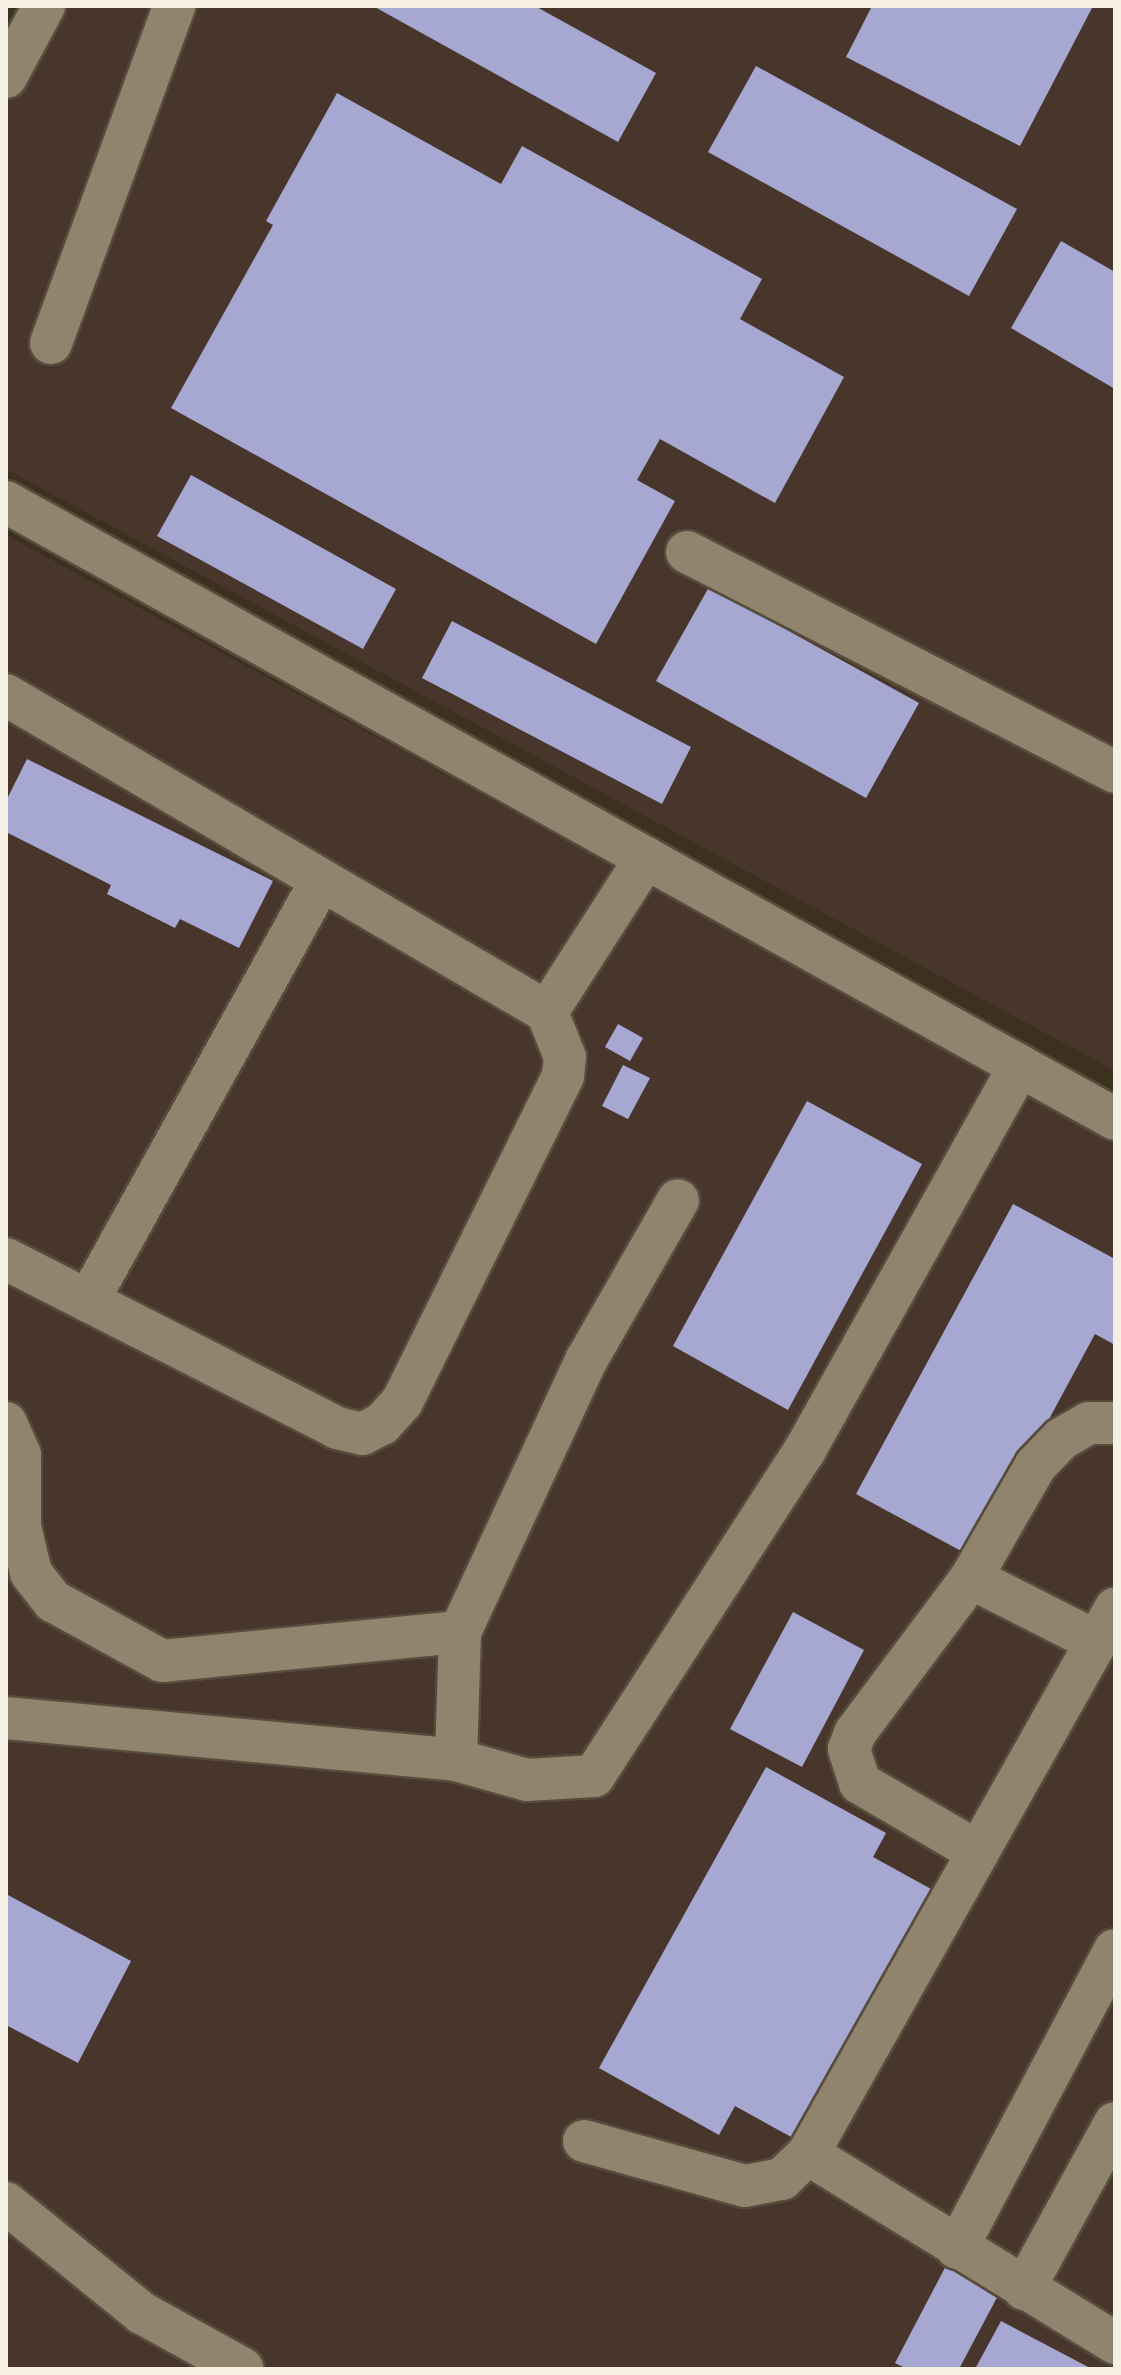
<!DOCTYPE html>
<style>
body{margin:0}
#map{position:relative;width:1121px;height:2375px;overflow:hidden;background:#3c311f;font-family:"Titillium Web",sans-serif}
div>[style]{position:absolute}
.industrial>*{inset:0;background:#48362d}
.building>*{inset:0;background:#a7a8d2}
.roads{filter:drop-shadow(2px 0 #564c3c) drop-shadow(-2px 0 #564c3c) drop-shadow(0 2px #564c3c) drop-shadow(0 -2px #564c3c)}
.minor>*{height:42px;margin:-21px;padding:0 21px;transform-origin:21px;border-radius:21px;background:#90846f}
span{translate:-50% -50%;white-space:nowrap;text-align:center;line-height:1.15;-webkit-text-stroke:8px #1f1a12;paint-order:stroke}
.frame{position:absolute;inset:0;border:8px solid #f6efe4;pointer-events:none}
</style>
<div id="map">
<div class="industrial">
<div style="clip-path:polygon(46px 6px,1115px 6px,1115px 1071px,6px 469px,6px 84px)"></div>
<div style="clip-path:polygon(6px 535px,1115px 1140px,1115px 2369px,6px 2369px)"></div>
</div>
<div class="building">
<div style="clip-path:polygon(373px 6px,535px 6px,656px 73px,618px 142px)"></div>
<div style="clip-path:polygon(872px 6px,1093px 6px,1020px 146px,846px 57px)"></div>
<div style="clip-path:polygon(756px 66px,1017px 209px,969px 296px,708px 152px)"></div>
<div style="clip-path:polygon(337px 93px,501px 184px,522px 146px,762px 279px,740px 319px,844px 377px,775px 503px,660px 439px,637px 480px,675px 501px,596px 644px,171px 408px,273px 225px,266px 221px)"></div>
<div style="clip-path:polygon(1061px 241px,1115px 272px,1115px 389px,1011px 328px)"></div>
<div style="clip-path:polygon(191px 475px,396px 589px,363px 649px,157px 536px)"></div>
<div style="clip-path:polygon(709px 587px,919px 703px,866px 798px,656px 681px)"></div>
<div style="clip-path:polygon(452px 621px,691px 747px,662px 804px,422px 678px)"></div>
<div style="clip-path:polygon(27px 759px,273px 881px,239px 948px,180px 919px,175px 928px,107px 894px,111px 885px,6px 832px,6px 801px)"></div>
<div style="clip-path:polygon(618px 1024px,643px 1038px,630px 1061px,605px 1047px)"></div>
<div style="clip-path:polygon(623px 1065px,650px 1078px,628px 1119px,602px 1106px)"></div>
<div style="clip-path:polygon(807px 1101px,922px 1164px,788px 1410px,673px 1346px)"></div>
<div style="clip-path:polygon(1013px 1204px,1115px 1259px,1115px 1345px,1095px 1334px,974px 1558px,856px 1494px)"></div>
<div style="clip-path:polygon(793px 1612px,864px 1650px,802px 1767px,730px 1729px)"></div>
<div style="clip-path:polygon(766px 1767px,886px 1833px,873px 1857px,931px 1889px,793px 2138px,735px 2106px,719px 2135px,599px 2068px)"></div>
<div style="clip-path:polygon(6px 1894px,131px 1961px,78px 2063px,6px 2025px)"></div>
<div style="clip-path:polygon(949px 2260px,1002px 2288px,959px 2369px,907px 2369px,895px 2363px)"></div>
<div style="clip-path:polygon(1001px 2321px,1092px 2369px,975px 2369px)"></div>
</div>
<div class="roads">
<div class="minor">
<div style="left:6px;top:77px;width:81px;rotate:-61.8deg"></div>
<div style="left:51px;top:343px;width:359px;rotate:-69.9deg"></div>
<div style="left:6px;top:502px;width:1269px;rotate:29.09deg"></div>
<div style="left:687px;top:552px;width:481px;rotate:27.2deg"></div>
<div style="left:6px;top:695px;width:627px;rotate:30.37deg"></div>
<div style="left:547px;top:1012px;width:183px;rotate:-57.3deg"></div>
<div style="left:6px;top:1259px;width:372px;rotate:27deg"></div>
<div style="left:337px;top:1428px;width:26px;rotate:13deg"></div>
<div style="left:362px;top:1434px;width:22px;rotate:-27deg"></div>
<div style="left:382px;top:1424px;width:30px;rotate:-48deg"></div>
<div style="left:402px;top:1402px;width:364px;rotate:-63.7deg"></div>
<div style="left:563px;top:1076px;width:19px;rotate:-84deg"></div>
<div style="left:565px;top:1057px;width:48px;rotate:-111.8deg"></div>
<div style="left:88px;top:1301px;width:481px;rotate:-61deg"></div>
<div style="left:6px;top:1423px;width:35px;rotate:66deg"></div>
<div style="left:20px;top:1455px;width:71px;rotate:90deg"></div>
<div style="left:20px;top:1526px;width:48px;rotate:76.8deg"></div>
<div style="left:31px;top:1573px;width:36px;rotate:52deg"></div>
<div style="left:53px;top:1601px;width:124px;rotate:28.8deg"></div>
<div style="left:162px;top:1661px;width:299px;rotate:-5.6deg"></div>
<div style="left:971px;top:1578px;width:141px;rotate:26.9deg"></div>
<div style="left:6px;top:1718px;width:452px;rotate:5.3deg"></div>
<div style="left:456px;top:1760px;width:74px;rotate:15.7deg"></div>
<div style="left:527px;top:1780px;width:67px;rotate:-3.4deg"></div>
<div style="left:594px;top:1776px;width:388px;rotate:-57.1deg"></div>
<div style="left:805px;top:1450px;width:440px;rotate:-60.8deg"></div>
<div style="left:456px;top:1760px;width:128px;rotate:-88.2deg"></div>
<div style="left:460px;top:1632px;width:301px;rotate:-65.1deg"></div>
<div style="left:587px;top:1359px;width:183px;rotate:-60.2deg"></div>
<div style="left:978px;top:1852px;width:137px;rotate:-149.7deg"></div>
<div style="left:860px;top:1783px;width:36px;rotate:-108deg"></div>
<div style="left:849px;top:1749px;width:17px;rotate:-69deg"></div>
<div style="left:855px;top:1733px;width:194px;rotate:-53.2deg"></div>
<div style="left:971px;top:1578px;width:130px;rotate:-60.1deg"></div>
<div style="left:1036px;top:1465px;width:36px;rotate:-46deg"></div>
<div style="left:1061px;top:1439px;width:32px;rotate:-30deg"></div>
<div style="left:1089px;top:1423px;width:26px"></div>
<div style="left:584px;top:2141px;width:167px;rotate:15.6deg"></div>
<div style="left:745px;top:2186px;width:38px;rotate:-11deg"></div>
<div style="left:782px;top:2179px;width:36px;rotate:-44deg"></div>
<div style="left:808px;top:2154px;width:626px;rotate:-60.61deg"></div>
<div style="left:808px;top:2154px;width:361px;rotate:31.6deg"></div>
<div style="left:6px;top:2203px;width:175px;rotate:39deg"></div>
<div style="left:142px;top:2313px;width:115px;rotate:29deg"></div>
<div style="left:957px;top:2248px;width:337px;rotate:-62.1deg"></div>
<div style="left:1024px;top:2289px;width:189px;rotate:-61.3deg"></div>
</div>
</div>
<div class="frame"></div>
</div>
